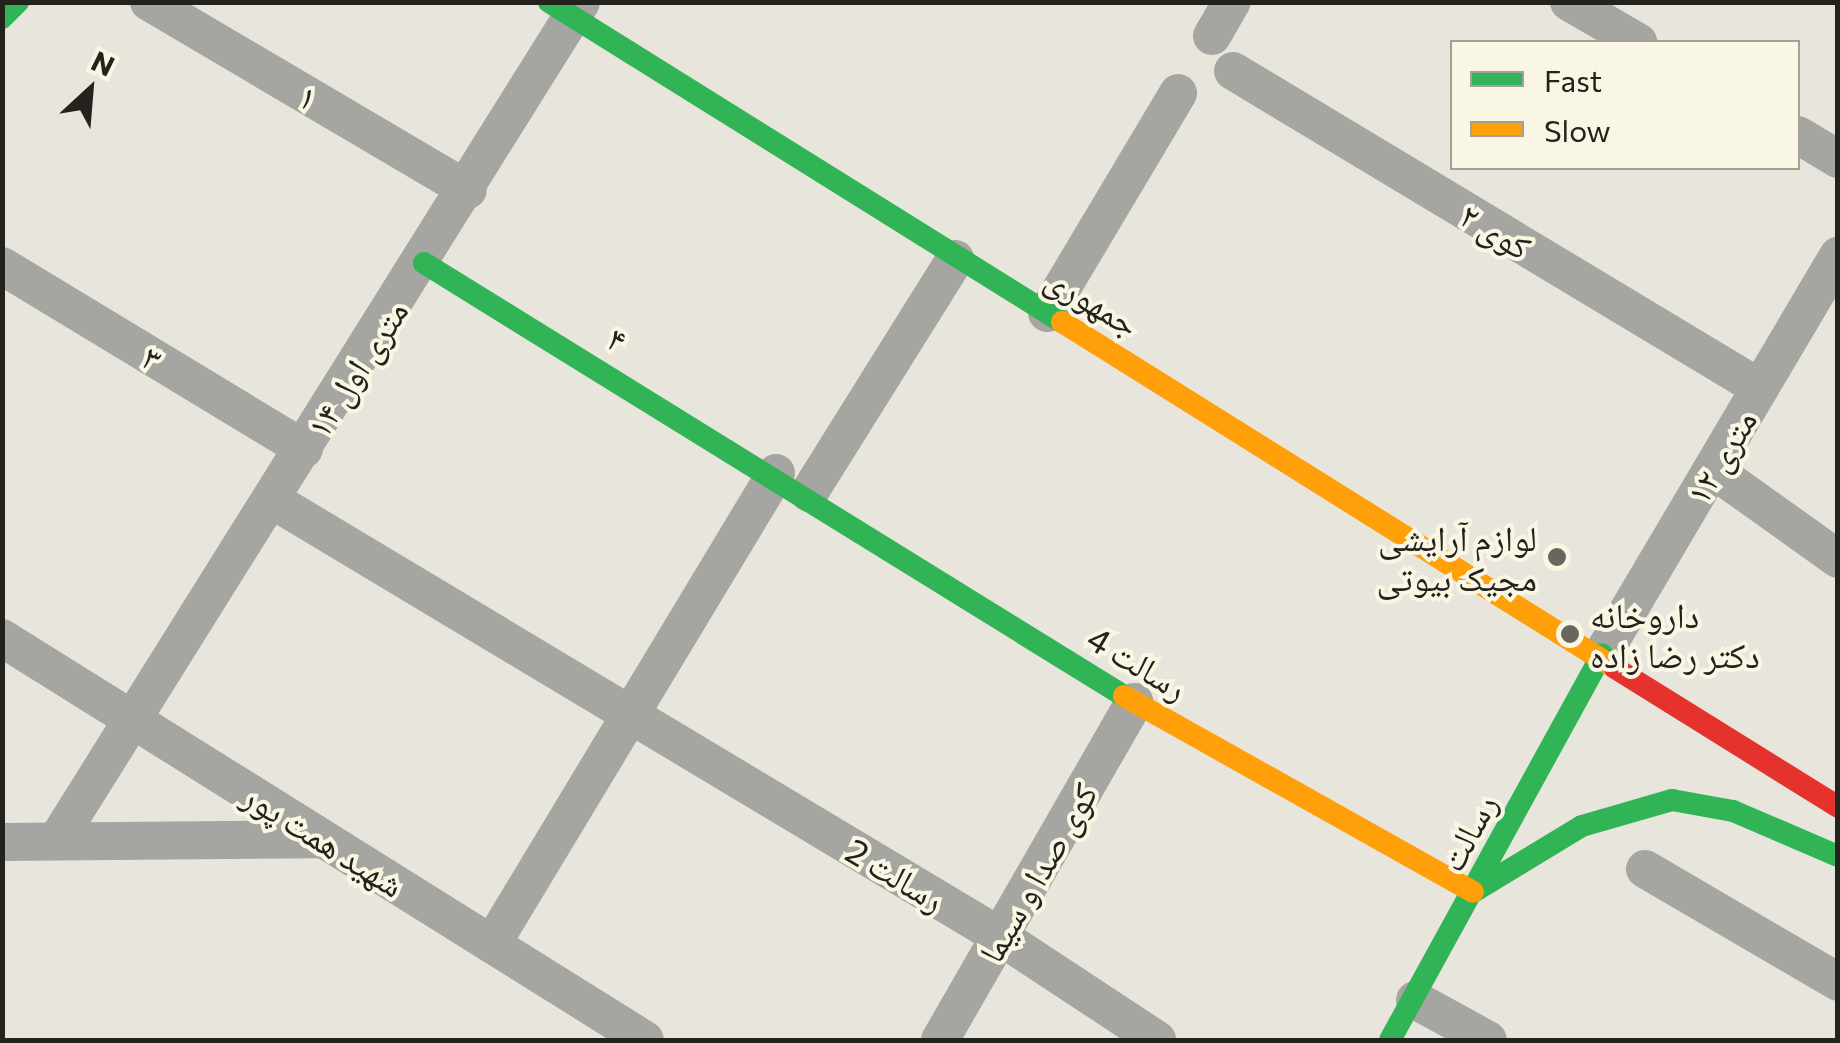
<!DOCTYPE html>
<meta charset="utf-8">
<style>
body{margin:0}
#map{position:relative;width:1840px;height:1043px;overflow:hidden;background:#e8e5dc;font-family:Commissioner,"Noto Naskh Arabic",sans-serif}
div>[style]{position:absolute}
.street>*{height:38px;margin:-19px;padding:0 19px;transform-origin:19px;border-radius:19px;background:#a5a5a1}
.fast>*{height:22px;margin:-11px;padding:0 11px;transform-origin:11px;border-radius:11px;background:#30b455}
.slow>*{height:22px;margin:-11px;padding:0 11px;transform-origin:11px;border-radius:11px;background:#ff9f0a}
.jam>*{height:22px;margin:-11px;padding:0 11px;transform-origin:11px;border-radius:11px;background:#e5322d}
.dots>*{width:28px;height:28px;translate:-50% -50%;box-sizing:border-box;border:5px solid #faf6e4;border-radius:50%}
span{translate:-50% -50%;white-space:nowrap;text-align:center;line-height:1.15;-webkit-text-stroke:8px #faf6e4;paint-order:stroke}
.street-label{font-size:35px;color:#24221c}
.poi-label{font-size:35px;color:#24221c}
.right{translate:-100% -50%;text-align:right}
.left{translate:0 -50%;text-align:left}
.frame{position:absolute;inset:0;border:5px solid #24221c;pointer-events:none}
.legend{position:absolute;left:1450px;top:40px;width:350px;height:130px;box-sizing:border-box;background:#faf6e4;border:2px solid #a4a194;margin:0;padding:12px 18px;list-style:none;font-size:30px;color:#24221c}
.legend li{display:flex;align-items:center;gap:20px;height:50px}
.legend b{width:50px;border:2px solid #a4a194}
.north{position:absolute;left:40px;top:40px;width:100px;height:100px;-webkit-text-stroke:8px #faf6e4;paint-order:stroke;rotate:26deg;font-size:28px;font-weight:700;line-height:40px;text-align:center;color:#24221c}
.north::after{content:'';display:block;margin:auto;width:35px;height:45px;background:#24221c;clip-path:polygon(50% 0,100% 100%,50% 72%,0 100%)}
</style>
<div id="map">
<div class="street">
<div style="left:149px;top:2px;width:370px;rotate:30.5deg"></div>
<div style="left:1569px;top:2px;width:80px;rotate:30.1deg"></div>
<div style="left:1212px;top:36px;width:39px;rotate:-60deg"></div>
<div style="left:1233px;top:71px;width:615px;rotate:31.03deg"></div>
<div style="left:1798px;top:135px;width:47px;rotate:31deg"></div>
<div style="left:2px;top:266px;width:353px;rotate:31.2deg"></div>
<div style="left:1047px;top:313px;width:256px;rotate:-59.2deg"></div>
<div style="left:1712px;top:469px;width:155px;rotate:35.5deg"></div>
<div style="left:809px;top:493px;width:276px;rotate:-58deg"></div>
<div style="left:274px;top:501px;width:848px;rotate:30.95deg"></div>
<div style="left:1001px;top:937px;width:187px;rotate:33.4deg"></div>
<div style="left:2px;top:638px;width:758px;rotate:32.01deg"></div>
<div style="left:1602px;top:655px;width:464px;rotate:-59.4deg"></div>
<div style="left:57px;top:840px;width:988px;rotate:-57.98deg"></div>
<div style="left:2px;top:842px;width:321px;rotate:-0.5deg"></div>
<div style="left:1645px;top:869px;width:224px;rotate:30.3deg"></div>
<div style="left:492px;top:944px;width:550px;rotate:-58.91deg"></div>
<div style="left:1415px;top:1000px;width:83px;rotate:28.7deg"></div>
<div style="left:940px;top:1040px;width:390px;rotate:-60.1deg"></div>
</div>
<div class="fast">
<div style="left:549px;top:2px;width:605px;rotate:31.96deg"></div>
<div style="left:2px;top:18px;width:23px;rotate:-45deg"></div>
<div style="left:424px;top:263px;width:823px;rotate:31.74deg"></div>
<div style="left:1473px;top:892px;width:127px;rotate:-31.2deg"></div>
<div style="left:1582px;top:826px;width:94px;rotate:-16.1deg"></div>
<div style="left:1672px;top:800px;width:62px;rotate:10.2deg"></div>
<div style="left:1733px;top:811px;width:114px;rotate:23.2deg"></div>
<div style="left:1390px;top:1040px;width:440px;rotate:-61.2deg"></div>
</div>
<div class="slow">
<div style="left:1062px;top:322px;width:652px;rotate:32.03deg"></div>
<div style="left:1124px;top:696px;width:400px;rotate:29.3deg"></div>
</div>
<div class="jam">
<div style="left:1615px;top:668px;width:263px;rotate:31.9deg"></div>
</div>
<div class="dots">
<div style="left:1557px;top:557px;background:#69665f"></div>
<div style="left:1570px;top:634px;background:#69665f"></div>
</div>
<div class="street-label">
<span style="left:309px;top:96px;rotate:30deg">۱</span>
<span style="left:1496px;top:230px;rotate:31deg">کوی ۲</span>
<span style="left:1093px;top:300px;rotate:31deg">جمهوری</span>
<span style="left:618px;top:338px;rotate:31deg">۴</span>
<span style="left:153px;top:357px;rotate:31deg">۳</span>
<span style="left:356px;top:368px;rotate:-57deg">۱۴ متری اول</span>
<span style="left:1720px;top:456px;rotate:-59deg">۱۲ متری</span>
<span style="left:1138px;top:662px;rotate:31deg">رسالت 4</span>
<span style="left:1467px;top:832px;rotate:-62deg">رسالت</span>
<span style="left:324px;top:839px;rotate:32deg">شهید همت پور</span>
<span style="left:1037px;top:872px;rotate:-60deg">کوی صدا و سیما</span>
<span style="left:896px;top:874px;rotate:31deg">رسالت 2</span>
</div>
<div class="poi-label">
<span class="right" style="left:1537px;top:557px">لوازم آرایشی<br>مجیک بیوتی</span>
<span class="left" style="left:1590px;top:634px">داروخانه<br>دکتر رضا زاده</span>
</div>
<div class="frame"></div>
<ul class="legend">
<li><b style="height:12px;background:#30b455"></b>Fast</li>
<li><b style="height:12px;background:#ff9f0a"></b>Slow</li>
</ul>
<div class="north">N</div>
</div>
